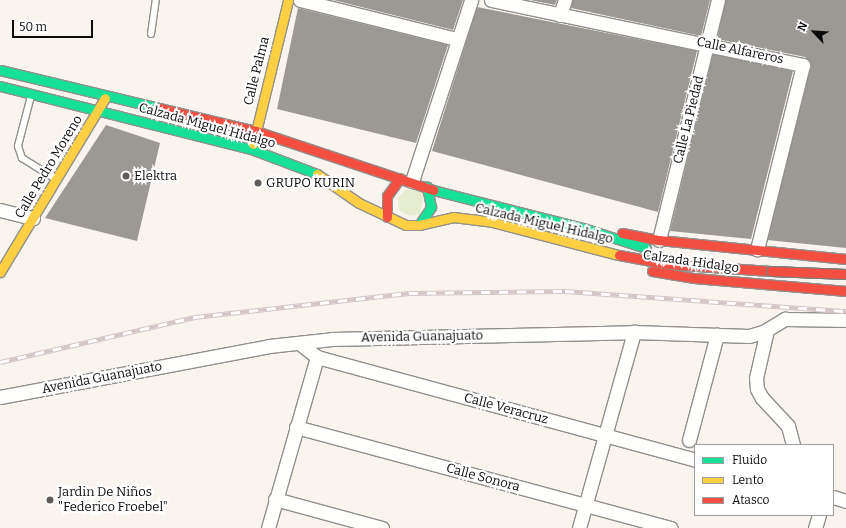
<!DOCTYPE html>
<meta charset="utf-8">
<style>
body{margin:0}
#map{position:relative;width:846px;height:528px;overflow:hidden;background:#f9f5ee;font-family:Bitter,serif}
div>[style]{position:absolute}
.green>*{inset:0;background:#e6eccf}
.building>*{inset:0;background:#9c9894}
.roads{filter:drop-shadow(1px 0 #92908d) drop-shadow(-1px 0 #92908d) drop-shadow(0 1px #92908d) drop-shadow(0 -1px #92908d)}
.lane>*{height:6px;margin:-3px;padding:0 3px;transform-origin:3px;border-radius:3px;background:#fefefc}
.street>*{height:13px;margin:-6.5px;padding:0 6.5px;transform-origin:6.5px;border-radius:6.5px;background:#fefefc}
.fast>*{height:9px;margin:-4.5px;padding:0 4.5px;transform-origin:4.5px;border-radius:4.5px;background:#16e098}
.slow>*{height:9px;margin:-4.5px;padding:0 4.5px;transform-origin:4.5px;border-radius:4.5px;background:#ffcf43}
.jam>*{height:9px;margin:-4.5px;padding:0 4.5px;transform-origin:4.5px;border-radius:4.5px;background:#f24e42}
.rail>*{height:4.5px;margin-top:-2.25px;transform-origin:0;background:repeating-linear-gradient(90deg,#fff 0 9px,#d4c5c7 0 18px);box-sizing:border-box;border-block:1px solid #d4c5c7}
.bridges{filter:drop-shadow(1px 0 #7f7e7a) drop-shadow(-1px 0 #7f7e7a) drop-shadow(0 1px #7f7e7a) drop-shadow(0 -1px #7f7e7a)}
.jam-bridge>*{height:9px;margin:-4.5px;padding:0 4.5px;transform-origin:4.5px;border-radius:4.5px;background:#f24e42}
.dots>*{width:11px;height:11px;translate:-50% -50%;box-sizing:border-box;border:2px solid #fff;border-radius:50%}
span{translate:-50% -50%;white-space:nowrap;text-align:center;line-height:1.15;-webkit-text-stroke:4px #fff;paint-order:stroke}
.street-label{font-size:13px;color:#0b0b0b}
.poi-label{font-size:13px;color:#0b0b0b}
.left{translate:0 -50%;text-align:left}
.legend{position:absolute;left:694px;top:444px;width:140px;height:72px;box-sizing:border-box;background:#fff;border:1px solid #9d9d9d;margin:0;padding:5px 7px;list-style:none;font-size:12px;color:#0b0b0b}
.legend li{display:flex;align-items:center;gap:8px;height:20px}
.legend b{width:20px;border:1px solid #9d9d9d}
.north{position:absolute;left:794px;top:12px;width:40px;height:40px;-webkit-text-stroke:3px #fff;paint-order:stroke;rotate:295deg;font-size:11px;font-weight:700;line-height:16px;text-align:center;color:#0b0b0b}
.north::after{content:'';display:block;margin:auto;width:14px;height:18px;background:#0b0b0b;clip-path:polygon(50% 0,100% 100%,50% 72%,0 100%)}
.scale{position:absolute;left:12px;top:20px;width:81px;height:18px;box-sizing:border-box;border:2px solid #0b0b0b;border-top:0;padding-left:5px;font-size:12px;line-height:14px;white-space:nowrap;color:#0b0b0b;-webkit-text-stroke:3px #fff;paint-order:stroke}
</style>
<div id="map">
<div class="green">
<div style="clip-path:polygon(406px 189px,424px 192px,420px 214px,410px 216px,399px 210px,398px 198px)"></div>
</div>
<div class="building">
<div style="clip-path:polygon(333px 0,463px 0,453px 30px)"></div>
<div style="clip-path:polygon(530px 0,557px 0,555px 5px)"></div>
<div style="clip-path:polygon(573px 0,710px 0,701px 36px,571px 8px)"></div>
<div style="clip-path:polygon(726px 0,846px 0,846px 248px,767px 240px,811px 63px,805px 57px,717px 39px)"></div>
<div style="clip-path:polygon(477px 7px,697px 51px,658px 212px,432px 151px)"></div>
<div style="clip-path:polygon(298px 8px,448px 45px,416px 143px,277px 109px)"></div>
<div style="clip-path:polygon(713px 54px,793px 71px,751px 239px,670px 231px)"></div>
<div style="clip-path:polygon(106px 125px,160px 143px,137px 241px,45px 218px)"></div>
</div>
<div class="roads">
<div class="lane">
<div style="left:151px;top:34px;width:34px;rotate:-82deg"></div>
<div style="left:31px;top:96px;width:52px;rotate:104.6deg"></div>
<div style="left:18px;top:146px;width:13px;rotate:72deg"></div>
<div style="left:22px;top:158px;width:39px;rotate:32deg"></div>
</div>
<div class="street">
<div style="left:300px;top:0;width:161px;rotate:14deg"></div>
<div style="left:491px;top:0;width:319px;rotate:11.8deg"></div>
<div style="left:803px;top:65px;width:190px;rotate:104deg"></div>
<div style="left:560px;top:15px;width:16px;rotate:-72deg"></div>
<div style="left:412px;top:181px;width:190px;rotate:-71.9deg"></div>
<div style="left:0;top:210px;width:34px;rotate:14deg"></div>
<div style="left:659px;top:240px;width:247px;rotate:-76.2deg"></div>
<div style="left:767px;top:330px;width:49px;rotate:102.9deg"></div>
<div style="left:756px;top:378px;width:11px;rotate:85deg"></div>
<div style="left:757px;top:389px;width:10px;rotate:61deg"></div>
<div style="left:762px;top:398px;width:38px;rotate:47deg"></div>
<div style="left:788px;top:426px;width:20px;rotate:75deg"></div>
<div style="left:299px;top:343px;width:23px;rotate:38deg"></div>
<div style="left:317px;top:357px;width:392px;rotate:15.2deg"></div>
<div style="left:0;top:397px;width:274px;rotate:-10.7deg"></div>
<div style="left:269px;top:346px;width:63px;rotate:-6.3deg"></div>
<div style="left:332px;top:339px;width:302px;rotate:-1.3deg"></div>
<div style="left:634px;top:332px;width:115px;rotate:2deg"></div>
<div style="left:749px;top:336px;width:15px;rotate:-16deg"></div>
<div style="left:763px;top:332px;width:26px;rotate:-31deg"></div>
<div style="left:785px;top:319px;width:61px;rotate:0.9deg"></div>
<div style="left:296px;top:427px;width:388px;rotate:15.1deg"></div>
<div style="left:689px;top:440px;width:109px;rotate:-75.1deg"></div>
<div style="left:833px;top:497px;width:14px;rotate:17deg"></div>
<div style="left:275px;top:499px;width:111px;rotate:15.2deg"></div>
<div style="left:268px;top:528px;width:178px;rotate:-74deg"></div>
<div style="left:579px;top:528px;width:204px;rotate:-74.3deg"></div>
<div style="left:815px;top:528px;width:14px;rotate:-73deg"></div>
</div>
<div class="fast">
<div style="left:0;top:70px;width:163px;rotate:13.4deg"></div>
<div style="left:0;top:86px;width:259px;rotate:14.1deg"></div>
<div style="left:251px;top:149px;width:71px;rotate:20.7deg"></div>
<div style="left:433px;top:190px;width:155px;rotate:14.2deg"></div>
<div style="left:583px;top:228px;width:66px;rotate:17.6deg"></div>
<div style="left:419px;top:225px;width:22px;rotate:-56deg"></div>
<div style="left:431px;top:207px;width:21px;rotate:-101deg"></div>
</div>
<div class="slow">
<div style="left:253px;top:144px;width:148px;rotate:-76.3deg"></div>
<div style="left:317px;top:174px;width:51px;rotate:34.6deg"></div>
<div style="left:359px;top:203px;width:52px;rotate:25.1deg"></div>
<div style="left:406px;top:225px;width:13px"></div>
<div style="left:419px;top:225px;width:35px;rotate:-13deg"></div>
<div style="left:453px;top:217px;width:39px;rotate:7deg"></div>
<div style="left:492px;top:222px;width:131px;rotate:14.6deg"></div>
<div style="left:0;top:272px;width:203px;rotate:-58.9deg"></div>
</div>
<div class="jam">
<div style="left:159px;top:108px;width:100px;rotate:13.3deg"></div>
<div style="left:256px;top:131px;width:187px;rotate:18.4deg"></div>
<div style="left:387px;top:217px;width:21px;rotate:-90deg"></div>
<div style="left:387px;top:196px;width:22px;rotate:-54deg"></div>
<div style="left:622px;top:233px;width:38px;rotate:11deg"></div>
<div style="left:659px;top:240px;width:188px;rotate:5.8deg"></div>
<div style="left:619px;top:255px;width:49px;rotate:10.6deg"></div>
<div style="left:667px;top:264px;width:104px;rotate:3.9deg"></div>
<div style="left:652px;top:271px;width:43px;rotate:9.5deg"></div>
<div style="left:694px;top:278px;width:153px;rotate:4.9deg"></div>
</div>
</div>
<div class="rail">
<div style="left:0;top:362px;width:200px;rotate:-13deg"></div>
<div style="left:195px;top:317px;width:215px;rotate:-6.4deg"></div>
<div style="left:409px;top:293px;width:156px;rotate:-0.7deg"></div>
<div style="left:565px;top:291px;width:282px;rotate:4.1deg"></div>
</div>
<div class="bridges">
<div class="jam-bridge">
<div style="left:771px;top:271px;width:75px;rotate:2.3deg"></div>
</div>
</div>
<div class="dots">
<div style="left:126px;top:176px;background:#5e5d5a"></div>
<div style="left:258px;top:183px;background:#5e5d5a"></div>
<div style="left:50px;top:500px;background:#5e5d5a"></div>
</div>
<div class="street-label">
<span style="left:740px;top:51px;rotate:12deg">Calle Alfareros</span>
<span style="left:257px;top:71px;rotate:-76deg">Calle Palma</span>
<span style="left:689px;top:120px;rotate:-76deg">Calle La Piedad</span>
<span style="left:207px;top:126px;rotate:15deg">Calzada Miguel Hidalgo</span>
<span style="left:49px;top:167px;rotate:-59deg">Calle Pedro Moreno</span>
<span style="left:544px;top:224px;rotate:13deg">Calzada Miguel Hidalgo</span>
<span style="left:691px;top:262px;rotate:8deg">Calzada Hidalgo</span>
<span style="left:422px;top:337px;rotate:-1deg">Avenida Guanajuato</span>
<span style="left:102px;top:378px;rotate:-11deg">Avenida Guanajuato</span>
<span style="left:506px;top:409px;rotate:15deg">Calle Veracruz</span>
<span style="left:483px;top:478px;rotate:15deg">Calle Sonora</span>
</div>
<div class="poi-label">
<span class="left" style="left:134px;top:176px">Elektra</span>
<span class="left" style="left:266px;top:183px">GRUPO KURIN</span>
<span class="left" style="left:58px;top:500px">Jardin De Niños<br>"Federico Froebel"</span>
</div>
<ul class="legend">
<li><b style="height:5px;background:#16e098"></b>Fluido</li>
<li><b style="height:5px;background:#ffcf43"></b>Lento</li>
<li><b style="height:5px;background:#f24e42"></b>Atasco</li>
</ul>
<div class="north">N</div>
<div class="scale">50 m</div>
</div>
